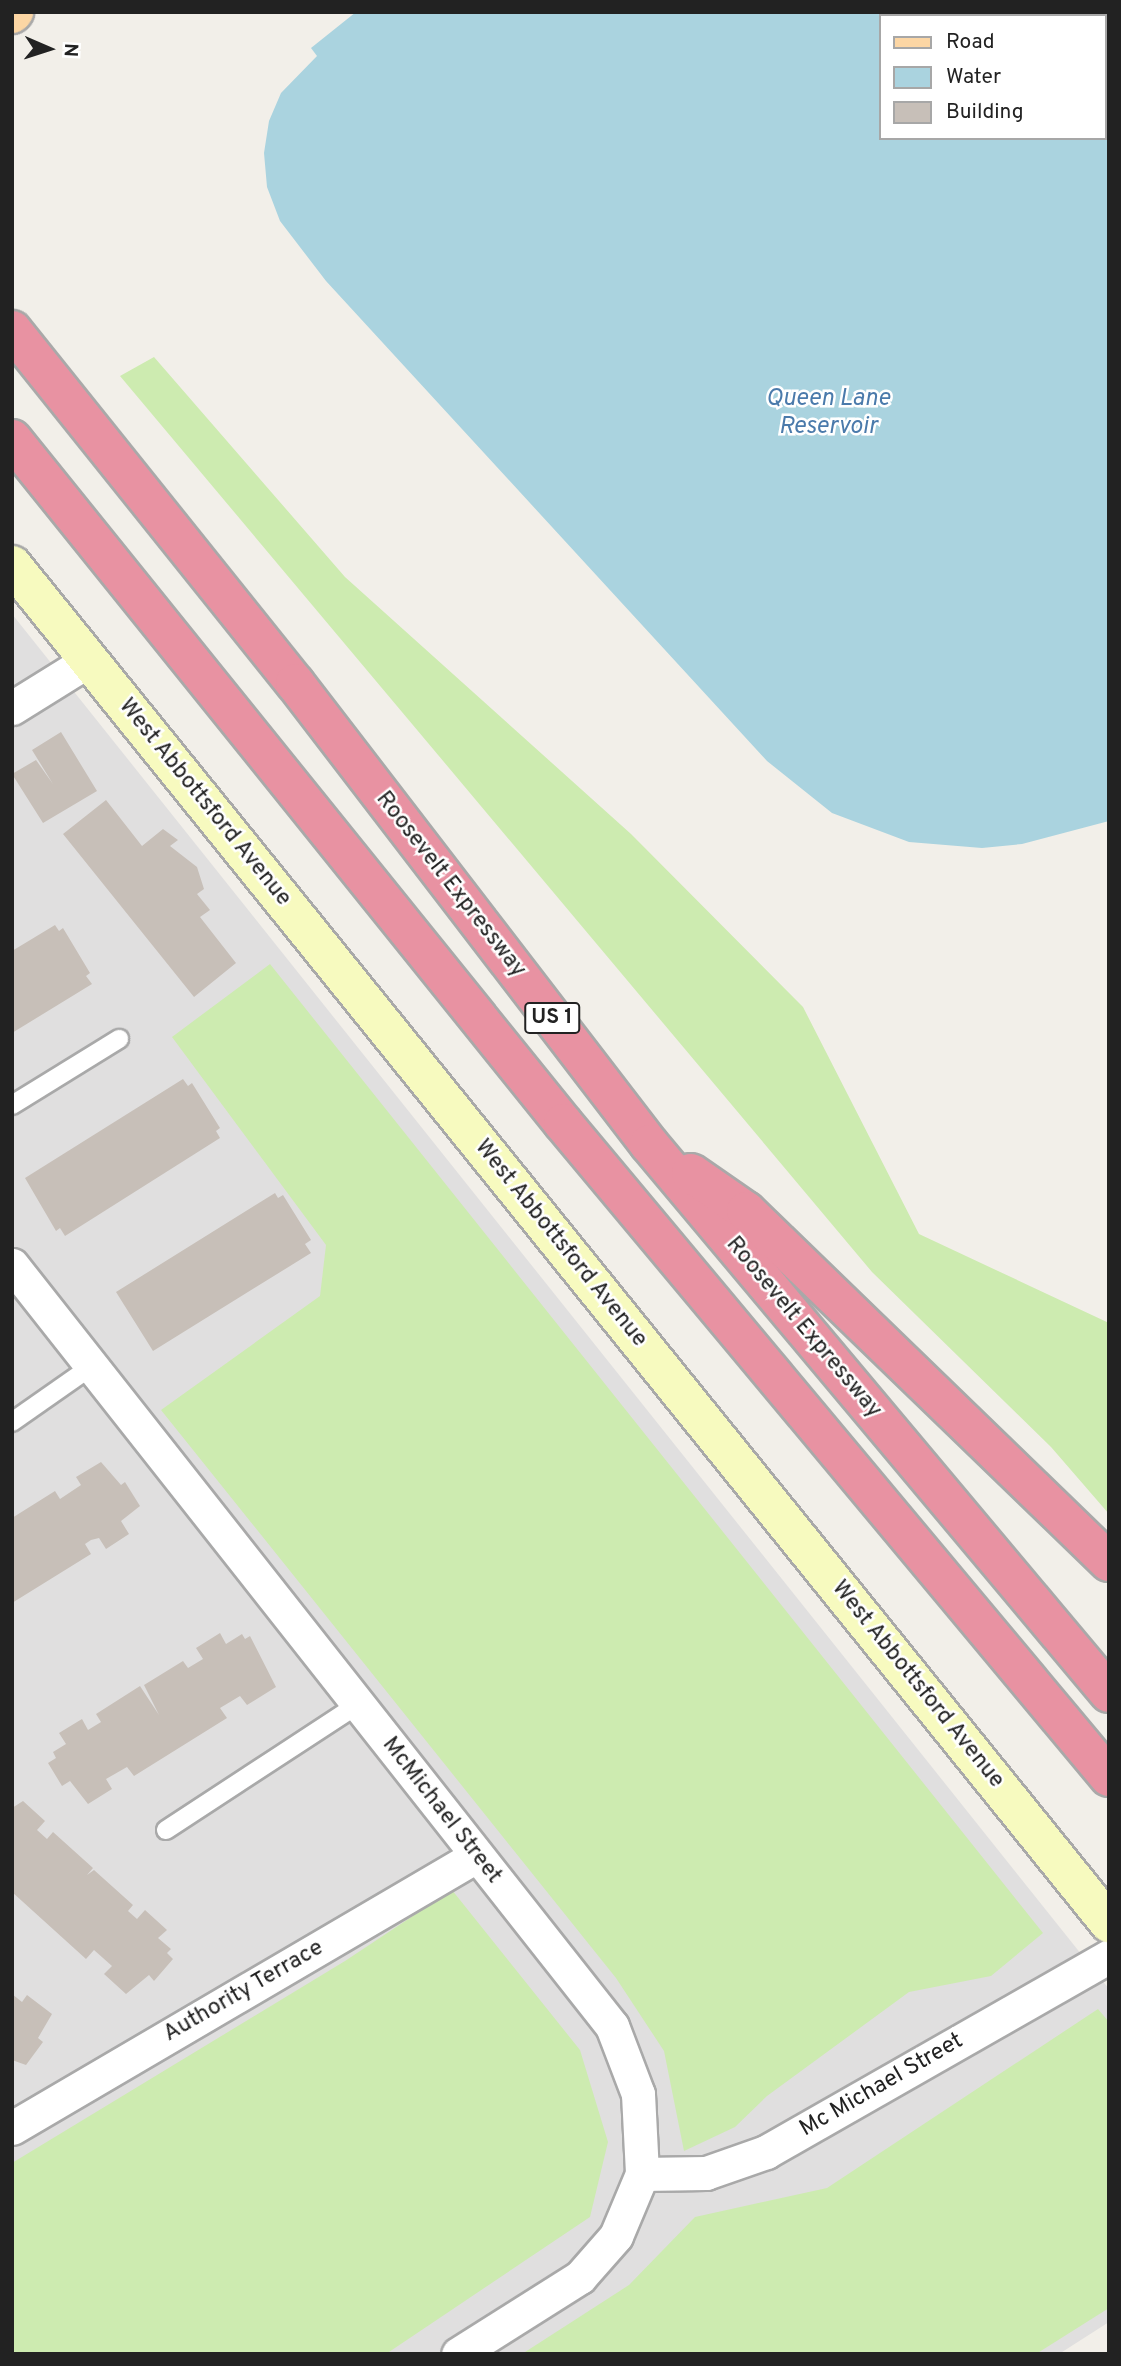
<!DOCTYPE html>
<style>
body{margin:0}
#map{position:relative;width:1121px;height:2366px;overflow:hidden;background:#f2efe9;font-family:Overpass,sans-serif}
div>[style]{position:absolute}
.residential>*{inset:0;background:#e0dfdf}
.grass>*{inset:0;background:#cdebb0}
.water>*{inset:0;background:#aad3df}
.building>*{inset:0;background:#c7bfb8}
.roads{filter:drop-shadow(2px 0 #a9a9a9) drop-shadow(-2px 0 #a9a9a9) drop-shadow(0 2px #a9a9a9) drop-shadow(0 -2px #a9a9a9)}
.lane>*{height:18px;margin:-9px;padding:0 9px;transform-origin:9px;border-radius:9px;background:#fff}
.street>*{height:33px;margin:-16.5px;padding:0 16.5px;transform-origin:16.5px;border-radius:16.5px;background:#fff}
.secondary>*{height:38px;margin:-19px;padding:0 19px;transform-origin:19px;border-radius:19px;background:#f7fabf}
.primary>*{height:38px;margin:-19px;padding:0 19px;transform-origin:19px;border-radius:19px;background:#fcd6a4}
.highway>*{height:38px;margin:-19px;padding:0 19px;transform-origin:19px;border-radius:19px;background:#e892a2}
span{translate:-50% -50%;white-space:nowrap;text-align:center;line-height:1.15;-webkit-text-stroke:5px #fff;paint-order:stroke}
.shield-label span{padding:2px 5px;background:#fff;border:2px solid;border-radius:5px;-webkit-text-stroke-width:0}
.shield-label{font-size:21px;color:#222;font-weight:700}
.street-label{font-size:23px;color:#222}
.water-label{font-size:24px;color:#4a7aab;font-style:italic}
.frame{position:absolute;inset:0;border:14px solid #222;pointer-events:none}
.legend{position:absolute;left:879px;top:14px;width:228px;height:126px;box-sizing:border-box;background:#fff;border:2px solid #a7a7a7;margin:0;padding:9px 12px;list-style:none;font-size:21px;color:#222}
.legend li{display:flex;align-items:center;gap:14px;height:35px}
.legend b{width:35px;border:2px solid #a7a7a7}
.north{position:absolute;left:14px;top:14px;width:70px;height:70px;-webkit-text-stroke:5px #fff;paint-order:stroke;rotate:93deg;font-size:19px;font-weight:700;line-height:28px;text-align:center;color:#222}
.north::after{content:'';display:block;margin:auto;width:24px;height:32px;background:#222;clip-path:polygon(50% 0,100% 100%,50% 72%,0 100%)}
</style>
<div id="map">
<div class="residential">
<div style="clip-path:polygon(12px 614px,1109px 1989px,1109px 2322px,1059px 2354px,12px 2354px)"></div>
</div>
<div class="grass">
<div style="clip-path:polygon(154px 357px,345px 577px,631px 834px,803px 1007px,919px 1234px,1109px 1323px,1109px 1514px,1051px 1447px,872px 1272px,120px 376px)"></div>
<div style="clip-path:polygon(270px 964px,1043px 1933px,991px 1976px,909px 1992px,767px 2096px,735px 2127px,684px 2151px,664px 2051px,616px 1978px,161px 1410px,320px 1296px,326px 1245px,172px 1037px)"></div>
<div style="clip-path:polygon(452px 1890px,580px 2050px,608px 2142px,590px 2217px,386px 2354px,12px 2354px,12px 2163px,345px 1961px)"></div>
<div style="clip-path:polygon(1098px 2009px,1109px 2022px,1109px 2308px,1036px 2354px,522px 2354px,629px 2285px,695px 2217px,827px 2188px)"></div>
</div>
<div class="water">
<div style="clip-path:polygon(evenodd,356px 12px,1109px 12px,1109px 821px,1022px 844px,982px 848px,909px 842px,832px 813px,767px 761px,326px 281px,280px 221px,267px 187px,264px 153px,269px 121px,281px 93px,317px 56px,311px 48px,356px 12px,881px 16px,1105px 16px,1105px 138px,881px 138px,881px 16px)"></div>
</div>
<div class="building">
<div style="clip-path:polygon(61px 732px,97px 791px,43px 823px,12px 774px,36px 760px,53px 784px,32px 750px)"></div>
<div style="clip-path:polygon(106px 800px,142px 846px,163px 829px,178px 840px,170px 846px,197px 867px,204px 889px,197px 894px,210px 910px,200px 917px,236px 963px,194px 997px,63px 834px)"></div>
<div style="clip-path:polygon(55px 925px,59px 931px,63px 928px,90px 973px,86px 976px,92px 984px,12px 1033px,12px 951px)"></div>
<div style="clip-path:polygon(183px 1079px,188px 1086px,192px 1083px,220px 1128px,216px 1131px,220px 1138px,65px 1236px,60px 1228px,56px 1231px,25px 1178px)"></div>
<div style="clip-path:polygon(275px 1193px,278px 1198px,283px 1195px,311px 1240px,305px 1244px,311px 1253px,153px 1351px,116px 1292px)"></div>
<div style="clip-path:polygon(101px 1462px,121px 1485px,125px 1482px,140px 1506px,121px 1521px,129px 1534px,106px 1549px,99px 1538px,91px 1540px,85px 1544px,91px 1554px,12px 1603px,12px 1518px,55px 1491px,60px 1499px,81px 1485px,76px 1477px)"></div>
<div style="clip-path:polygon(220px 1633px,226px 1644px,242px 1634px,245px 1639px,250px 1636px,276px 1687px,247px 1705px,240px 1696px,220px 1708px,227px 1718px,134px 1776px,127px 1767px,106px 1779px,112px 1789px,88px 1804px,70px 1781px,62px 1786px,48px 1763px,56px 1758px,53px 1752px,66px 1744px,59px 1733px,82px 1719px,88px 1730px,101px 1722px,96px 1714px,140px 1686px,159px 1715px,144px 1685px,183px 1661px,188px 1668px,203px 1659px,196px 1648px)"></div>
<div style="clip-path:polygon(23px 1801px,45px 1821px,37px 1830px,47px 1839px,53px 1832px,93px 1868px,87px 1875px,94px 1870px,133px 1905px,128px 1911px,137px 1919px,145px 1910px,167px 1930px,158px 1938px,171px 1949px,167px 1953px,173px 1959px,154px 1981px,149px 1975px,126px 1994px,104px 1974px,112px 1966px,94px 1950px,86px 1959px,12px 1892px,12px 1808px)"></div>
<div style="clip-path:polygon(12px 1994px,22px 2002px,27px 1995px,52px 2014px,38px 2038px,43px 2042px,26px 2065px,12px 2060px)"></div>
</div>
<div class="roads">
<div class="lane">
<div style="left:12px;top:1105px;width:126px;rotate:-31.7deg"></div>
<div style="left:12px;top:1422px;width:98px;rotate:-35deg"></div>
<div style="left:166px;top:1830px;width:228px;rotate:-33.2deg"></div>
</div>
<div class="street">
<div style="left:12px;top:708px;width:91px;rotate:-31.9deg"></div>
<div style="left:12px;top:1265px;width:969px;rotate:51.75deg"></div>
<div style="left:612px;top:2026px;width:73px;rotate:69.1deg"></div>
<div style="left:638px;top:2094px;width:80px;rotate:87.1deg"></div>
<div style="left:642px;top:2174px;width:67px;rotate:112.8deg"></div>
<div style="left:616px;top:2236px;width:55px;rotate:131.3deg"></div>
<div style="left:580px;top:2277px;width:144px;rotate:147.7deg"></div>
<div style="left:12px;top:2128px;width:538px;rotate:-30.38deg"></div>
<div style="left:642px;top:2174px;width:64px;rotate:-0.9deg"></div>
<div style="left:706px;top:2173px;width:64px;rotate:-19.3deg"></div>
<div style="left:766px;top:2152px;width:395px;rotate:-29.7deg"></div>
</div>
<div class="secondary">
<div style="left:12px;top:565px;width:1746px;rotate:51.07deg"></div>
</div>
<div class="primary">
<div style="left:12px;top:14px;width:3px;rotate:-45deg"></div>
</div>
<div class="highway">
<div style="left:12px;top:330px;width:452px;rotate:51.3deg"></div>
<div style="left:295px;top:683px;width:581px;rotate:52.48deg"></div>
<div style="left:649px;top:1144px;width:716px;rotate:50.04deg"></div>
<div style="left:12px;top:439px;width:878px;rotate:51.15deg"></div>
<div style="left:563px;top:1123px;width:852px;rotate:50.14deg"></div>
<div style="left:691px;top:1173px;width:67px;rotate:34.6deg"></div>
<div style="left:746px;top:1211px;width:505px;rotate:44.04deg"></div>
</div>
</div>
<div class="shield-label">
<span style="left:552px;top:1018px">US 1</span>
</div>
<div class="street-label">
<span style="left:204px;top:803px;rotate:51deg">West Abbottsford Avenue</span>
<span style="left:450px;top:885px;rotate:52deg">Roosevelt Expressway</span>
<span style="left:560px;top:1244px;rotate:51deg">West Abbottsford Avenue</span>
<span style="left:803px;top:1328px;rotate:50deg">Roosevelt Expressway</span>
<span style="left:917px;top:1685px;rotate:51deg">West Abbottsford Avenue</span>
<span style="left:441px;top:1811px;rotate:52deg">McMichael Street</span>
<span style="left:244px;top:1992px;rotate:-30deg">Authority Terrace</span>
<span style="left:882px;top:2086px;rotate:-30deg">Mc Michael Street</span>
</div>
<div class="water-label">
<span style="left:828px;top:414px">Queen Lane<br>Reservoir</span>
</div>
<div class="frame"></div>
<ul class="legend">
<li><b style="height:9px;background:#fcd6a4"></b>Road</li>
<li><b style="height:19px;background:#aad3df"></b>Water</li>
<li><b style="height:19px;background:#c7bfb8"></b>Building</li>
</ul>
<div class="north">N</div>
</div>
